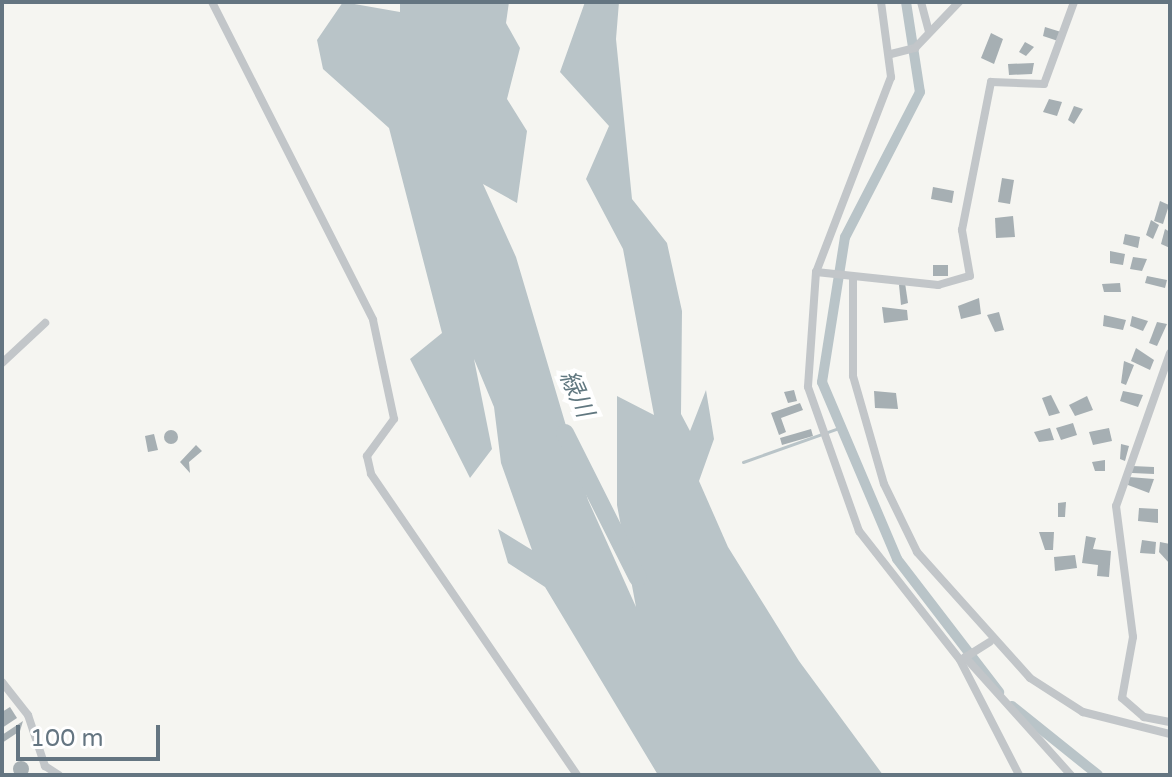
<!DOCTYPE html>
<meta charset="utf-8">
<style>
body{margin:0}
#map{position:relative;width:1172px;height:777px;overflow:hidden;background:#f5f5f1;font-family:"Varela Round","Noto Sans JP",sans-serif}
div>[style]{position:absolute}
.water>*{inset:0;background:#b9c4c8}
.stream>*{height:3px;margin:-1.5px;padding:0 1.5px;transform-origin:1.5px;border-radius:1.5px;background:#b9c4c8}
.canal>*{height:10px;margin:-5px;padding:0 5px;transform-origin:5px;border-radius:5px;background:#b9c4c8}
.river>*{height:18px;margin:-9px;padding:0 9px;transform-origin:9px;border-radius:9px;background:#b9c4c8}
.building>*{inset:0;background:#a6afb3}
.round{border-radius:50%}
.minor>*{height:8px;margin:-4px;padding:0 4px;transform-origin:4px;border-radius:4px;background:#c2c6c9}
span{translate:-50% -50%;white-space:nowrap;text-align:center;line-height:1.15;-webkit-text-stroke:8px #fff;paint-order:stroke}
.water-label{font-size:24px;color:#60777f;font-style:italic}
.frame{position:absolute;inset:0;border:4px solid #647581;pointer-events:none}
.scale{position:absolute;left:16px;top:725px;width:144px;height:36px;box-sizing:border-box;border:4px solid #647581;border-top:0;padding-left:10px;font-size:24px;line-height:28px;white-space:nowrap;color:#647581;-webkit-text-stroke:6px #fff;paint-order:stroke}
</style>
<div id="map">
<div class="water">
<div style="clip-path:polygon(343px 2px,400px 12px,400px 2px,509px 2px,506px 23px,520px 48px,507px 99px,527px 131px,517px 203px,483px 184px,516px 257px,588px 500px,636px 607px,617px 505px,617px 396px,654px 415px,623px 249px,586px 179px,609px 126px,560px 72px,585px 2px,619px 2px,616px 39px,632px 199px,667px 243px,682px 311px,681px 414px,690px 431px,706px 390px,714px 439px,699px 481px,728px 547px,799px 661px,883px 775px,658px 775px,545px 587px,508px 563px,498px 529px,532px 550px,501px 463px,494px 407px,474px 359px,492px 449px,470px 478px,410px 359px,442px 333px,389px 128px,323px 69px,317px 40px)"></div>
</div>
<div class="stream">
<div style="left:743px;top:462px;width:105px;rotate:-19.5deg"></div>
</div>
<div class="canal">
<div style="left:906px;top:2px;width:91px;rotate:81.2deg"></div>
<div style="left:920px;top:92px;width:163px;rotate:117.3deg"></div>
<div style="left:845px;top:237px;width:147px;rotate:99deg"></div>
<div style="left:822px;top:382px;width:192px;rotate:67deg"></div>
<div style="left:897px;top:559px;width:168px;rotate:52.5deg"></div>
<div style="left:1012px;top:706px;width:110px;rotate:38.7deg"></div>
</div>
<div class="river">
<div style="left:565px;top:433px;width:162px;rotate:63.3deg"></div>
</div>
<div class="building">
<div style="clip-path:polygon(1045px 27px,1061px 32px,1058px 41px,1043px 36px)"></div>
<div style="clip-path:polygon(991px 33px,1003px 39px,994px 64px,981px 58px)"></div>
<div style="clip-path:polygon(1025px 42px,1034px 47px,1026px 56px,1019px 52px)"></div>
<div style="clip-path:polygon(1034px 63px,1032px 74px,1009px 75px,1008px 64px)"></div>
<div style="clip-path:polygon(1049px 99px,1062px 102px,1057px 116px,1043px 112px)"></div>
<div style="clip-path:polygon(1074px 106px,1083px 109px,1074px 124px,1068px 120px)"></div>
<div style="clip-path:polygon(1002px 178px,1014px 180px,1010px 204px,998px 202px)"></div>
<div style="clip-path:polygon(933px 187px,954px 191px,952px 203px,931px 199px)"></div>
<div style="clip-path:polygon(1160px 201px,1169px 205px,1163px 224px,1154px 221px)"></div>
<div style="clip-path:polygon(1013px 216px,1015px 237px,996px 238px,995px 218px)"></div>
<div style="clip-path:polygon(1151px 220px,1159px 225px,1153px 239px,1146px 235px)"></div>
<div style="clip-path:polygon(1165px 229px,1170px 232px,1170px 248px,1161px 244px)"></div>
<div style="clip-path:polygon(1125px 234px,1140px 237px,1138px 248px,1123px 244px)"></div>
<div style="clip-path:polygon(1110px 251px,1125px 254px,1123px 265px,1110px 263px)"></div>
<div style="clip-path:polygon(1133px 257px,1147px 259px,1142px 271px,1130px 269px)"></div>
<div style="clip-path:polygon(933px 265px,948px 265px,948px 276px,933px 276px)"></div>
<div style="clip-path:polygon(1147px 276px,1167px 280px,1165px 288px,1145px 283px)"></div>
<div style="clip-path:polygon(905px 283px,908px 303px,901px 305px,899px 285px)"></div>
<div style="clip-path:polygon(1120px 283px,1121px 292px,1104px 292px,1102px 284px)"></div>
<div style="clip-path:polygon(979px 298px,981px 314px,961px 319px,958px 306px)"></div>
<div style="clip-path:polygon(882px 307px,907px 310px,908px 320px,884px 323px)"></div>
<div style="clip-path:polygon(999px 312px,1004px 330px,995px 332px,987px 315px)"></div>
<div style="clip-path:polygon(1104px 315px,1126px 320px,1123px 330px,1103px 326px)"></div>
<div style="clip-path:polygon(1132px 316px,1148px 321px,1143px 331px,1130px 326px)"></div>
<div style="clip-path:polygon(1157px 322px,1167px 324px,1157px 346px,1149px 343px)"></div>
<div style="clip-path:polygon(1136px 348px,1154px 360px,1150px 370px,1131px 361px)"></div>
<div style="clip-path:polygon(1124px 361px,1134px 365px,1126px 385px,1121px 383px)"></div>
<div style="clip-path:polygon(794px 390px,797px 401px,788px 403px,784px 392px)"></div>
<div style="clip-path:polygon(874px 391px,896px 393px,898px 409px,875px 408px)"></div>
<div style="clip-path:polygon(1123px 391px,1143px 395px,1138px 407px,1120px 401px)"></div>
<div style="clip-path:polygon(1051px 395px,1060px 413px,1049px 416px,1042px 398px)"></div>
<div style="clip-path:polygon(1087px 396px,1093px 410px,1075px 416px,1069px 405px)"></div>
<div style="clip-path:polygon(800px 403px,803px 410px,781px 418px,786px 432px,779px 435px,771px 413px)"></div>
<div style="clip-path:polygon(1073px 423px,1077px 435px,1061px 440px,1056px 428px)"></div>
<div style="clip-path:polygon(1050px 428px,1054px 440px,1039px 442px,1034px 432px)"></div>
<div style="clip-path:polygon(1109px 428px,1112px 441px,1093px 445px,1089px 432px)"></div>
<div style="clip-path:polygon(811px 429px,813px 436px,782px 445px,780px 438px)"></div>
<div class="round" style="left:164px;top:430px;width:14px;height:14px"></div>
<div style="clip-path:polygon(154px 434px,158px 450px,148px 452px,145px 436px)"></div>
<div style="clip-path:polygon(1121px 444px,1129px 446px,1125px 461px,1120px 459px)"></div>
<div style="clip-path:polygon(196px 445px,202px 451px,189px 462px,190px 473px,180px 462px)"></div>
<div style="clip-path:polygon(1105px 460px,1105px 471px,1095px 471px,1092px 462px)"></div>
<div style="clip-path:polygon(1132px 466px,1154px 467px,1154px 474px,1132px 473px)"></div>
<div style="clip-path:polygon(1129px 477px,1154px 479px,1149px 493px,1128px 485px)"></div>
<div style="clip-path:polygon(1066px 502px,1065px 517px,1058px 517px,1058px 503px)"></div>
<div style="clip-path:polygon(1139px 508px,1158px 509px,1158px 523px,1138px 521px)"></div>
<div style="clip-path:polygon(1039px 532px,1054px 532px,1053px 550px,1045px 550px)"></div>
<div style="clip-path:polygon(1086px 536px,1096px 538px,1093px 549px,1111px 551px,1109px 577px,1097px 576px,1098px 565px,1082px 563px)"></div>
<div style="clip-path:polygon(1142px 540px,1156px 542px,1155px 554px,1140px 553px)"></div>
<div style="clip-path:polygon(1160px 542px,1170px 544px,1170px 564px,1159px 552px)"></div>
<div style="clip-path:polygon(1075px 555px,1077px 568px,1055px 571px,1054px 557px)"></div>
<div style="clip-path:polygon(10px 707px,17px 718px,2px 728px,2px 712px)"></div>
<div style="clip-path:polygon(23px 721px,20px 731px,2px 743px,2px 735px)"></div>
<div class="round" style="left:13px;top:761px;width:16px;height:16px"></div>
</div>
<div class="minor">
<div style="left:212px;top:2px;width:356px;rotate:63.1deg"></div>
<div style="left:373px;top:320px;width:101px;rotate:78deg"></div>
<div style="left:394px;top:419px;width:46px;rotate:126.1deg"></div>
<div style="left:367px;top:456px;width:18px;rotate:77deg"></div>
<div style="left:371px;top:474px;width:365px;rotate:55.6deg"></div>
<div style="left:881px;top:2px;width:76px;rotate:82.4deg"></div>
<div style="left:891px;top:77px;width:209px;rotate:111deg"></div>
<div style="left:816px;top:272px;width:115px;rotate:94deg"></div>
<div style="left:808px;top:387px;width:153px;rotate:70.5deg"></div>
<div style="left:859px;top:531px;width:164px;rotate:51.9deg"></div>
<div style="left:960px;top:660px;width:129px;rotate:62.8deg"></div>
<div style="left:921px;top:2px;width:30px;rotate:75deg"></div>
<div style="left:891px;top:54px;width:25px;rotate:-14deg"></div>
<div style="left:915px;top:48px;width:64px;rotate:-46.3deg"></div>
<div style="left:816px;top:272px;width:123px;rotate:6.1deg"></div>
<div style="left:938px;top:285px;width:33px;rotate:-16deg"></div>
<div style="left:970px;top:276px;width:47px;rotate:-99.9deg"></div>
<div style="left:962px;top:230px;width:151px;rotate:-78.9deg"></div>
<div style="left:991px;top:82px;width:53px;rotate:2.2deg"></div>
<div style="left:1044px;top:84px;width:87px;rotate:-69.9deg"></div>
<div style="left:853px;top:279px;width:97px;rotate:90deg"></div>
<div style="left:853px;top:376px;width:112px;rotate:74deg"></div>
<div style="left:884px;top:484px;width:76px;rotate:64.1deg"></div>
<div style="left:917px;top:552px;width:169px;rotate:48.1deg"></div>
<div style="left:1030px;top:678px;width:63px;rotate:32.7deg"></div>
<div style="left:1083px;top:712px;width:90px;rotate:14.2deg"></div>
<div style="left:1170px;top:353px;width:162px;rotate:109.4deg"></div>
<div style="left:1116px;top:506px;width:132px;rotate:82.6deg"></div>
<div style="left:1133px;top:637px;width:62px;rotate:100.2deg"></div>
<div style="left:1122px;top:698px;width:29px;rotate:41deg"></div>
<div style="left:1144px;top:717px;width:26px;rotate:11deg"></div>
<div style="left:2px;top:363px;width:59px;rotate:-42.9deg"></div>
<div style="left:965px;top:657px;width:159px;rotate:48.1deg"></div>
<div style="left:961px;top:660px;width:34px;rotate:-32deg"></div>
<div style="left:2px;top:682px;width:42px;rotate:51.8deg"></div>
<div style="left:28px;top:715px;width:54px;rotate:71.6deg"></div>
<div style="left:45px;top:766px;width:17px;rotate:33deg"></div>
</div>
<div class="water-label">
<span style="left:576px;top:394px;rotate:66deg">緑川</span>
</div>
<div class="frame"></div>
<div class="scale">100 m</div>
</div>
